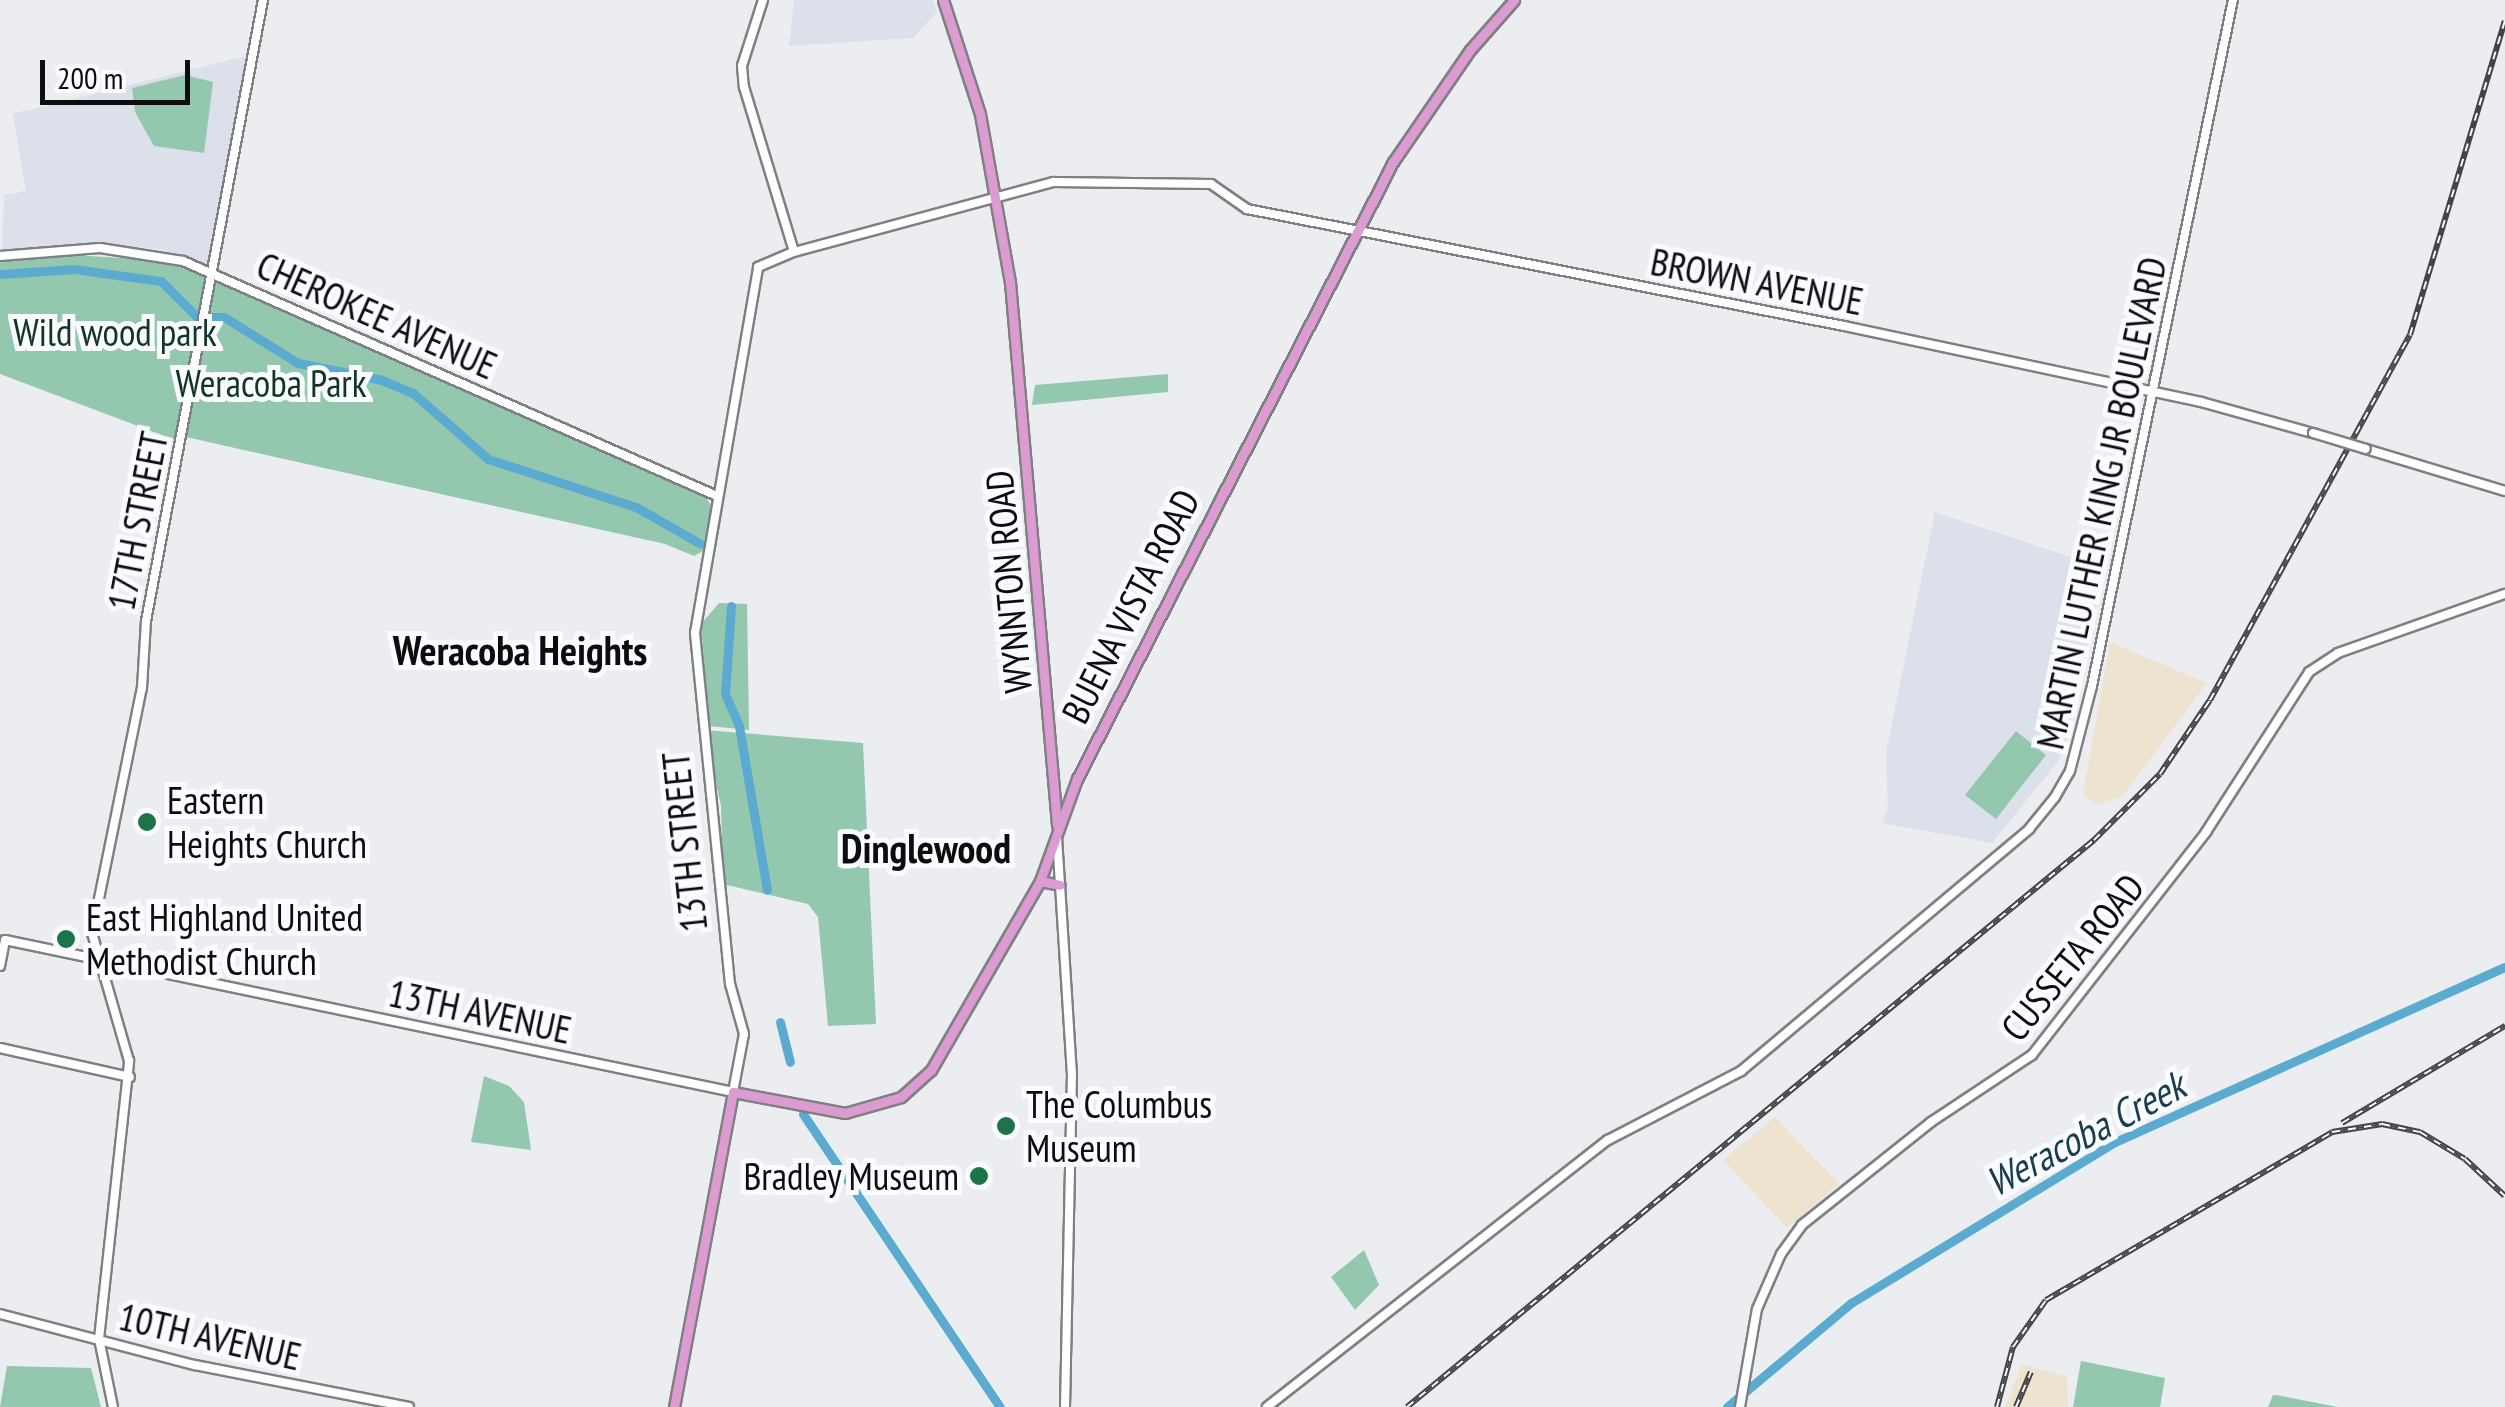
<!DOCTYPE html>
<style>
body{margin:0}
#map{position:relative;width:2505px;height:1407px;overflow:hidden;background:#ecedf1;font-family:"PT Sans Narrow",sans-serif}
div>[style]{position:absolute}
.industrial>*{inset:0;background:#ede3ce}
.built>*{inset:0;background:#dce0ea}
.green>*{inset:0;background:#93c8ae}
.river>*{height:9px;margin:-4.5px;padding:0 4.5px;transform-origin:4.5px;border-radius:4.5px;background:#5aabcf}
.roads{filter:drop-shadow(2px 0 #7f8084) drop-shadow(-2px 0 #7f8084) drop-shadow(0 2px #7f8084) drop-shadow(0 -2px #7f8084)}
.secondary>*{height:8px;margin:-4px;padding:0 4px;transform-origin:4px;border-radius:4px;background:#fff}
.primary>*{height:9px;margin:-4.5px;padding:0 4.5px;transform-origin:4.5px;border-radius:4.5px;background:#dc9bd1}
.rail>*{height:6px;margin-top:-3px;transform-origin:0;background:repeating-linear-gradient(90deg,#f9fbff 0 8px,#434445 0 16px);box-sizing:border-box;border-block:2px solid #434445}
.bridges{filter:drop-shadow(2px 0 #7f8084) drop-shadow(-2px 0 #7f8084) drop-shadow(0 2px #7f8084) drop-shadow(0 -2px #7f8084)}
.secondary-bridge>*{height:8px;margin:-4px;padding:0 4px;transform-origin:4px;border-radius:4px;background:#fff}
.dots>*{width:28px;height:28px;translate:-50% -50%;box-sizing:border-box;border:5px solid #f9fbff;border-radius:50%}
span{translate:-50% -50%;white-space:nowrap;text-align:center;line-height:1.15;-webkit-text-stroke:10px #f9fbff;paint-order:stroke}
.street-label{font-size:38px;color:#0c0d0e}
.park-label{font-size:38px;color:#123526}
.poi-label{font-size:38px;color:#0c0d0e}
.left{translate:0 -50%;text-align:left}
.right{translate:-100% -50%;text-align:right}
.neighbourhood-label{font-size:40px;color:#0c0d0e;font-weight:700}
.water-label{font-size:40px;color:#193d4d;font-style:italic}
.scale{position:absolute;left:40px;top:60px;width:150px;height:45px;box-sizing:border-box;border:5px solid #0c0d0e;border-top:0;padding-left:12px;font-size:30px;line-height:35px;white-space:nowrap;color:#0c0d0e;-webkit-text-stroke:8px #f9fbff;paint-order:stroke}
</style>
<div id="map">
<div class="industrial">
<div style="clip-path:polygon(2110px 642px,2207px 683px,2123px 796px,2095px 805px,2083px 793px)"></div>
<div style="clip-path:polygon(1775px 1117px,1839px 1184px,1787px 1228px,1723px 1160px)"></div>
<div style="clip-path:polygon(2022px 1364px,2067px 1377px,2068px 1407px,2005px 1407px)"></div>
</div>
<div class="built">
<div style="clip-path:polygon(794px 0,933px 0,937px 12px,913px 38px,789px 46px)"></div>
<div style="clip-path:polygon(250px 55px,208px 265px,160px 249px,100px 244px,2px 250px,4px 195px,26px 191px,13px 114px)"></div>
<div style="clip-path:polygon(1935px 512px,2104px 568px,2067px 739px,2057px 763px,1992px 843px,1882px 823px,1888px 809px,1886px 752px)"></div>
</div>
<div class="green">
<div style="clip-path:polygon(185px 75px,213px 82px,204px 153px,154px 146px,135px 112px,132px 88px)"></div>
<div style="clip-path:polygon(56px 254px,171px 261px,207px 274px,175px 440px,0 374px,0 259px)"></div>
<div style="clip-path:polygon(215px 278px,705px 496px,711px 505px,703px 551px,694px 556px,665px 544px,186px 437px)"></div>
<div style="clip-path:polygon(1168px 374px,1168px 392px,1032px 405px,1035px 385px)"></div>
<div style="clip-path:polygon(719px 603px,747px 604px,749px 730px,709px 726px,701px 624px)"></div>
<div style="clip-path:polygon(705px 730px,863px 743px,876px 1024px,828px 1026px,818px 917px,808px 904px,723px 884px,721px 806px)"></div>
<div style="clip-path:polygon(2016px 731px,2046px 755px,1996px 819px,1965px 795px)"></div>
<div style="clip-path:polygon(484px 1076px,509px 1086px,524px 1102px,531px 1150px,471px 1142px)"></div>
<div style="clip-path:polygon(1364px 1250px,1379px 1285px,1355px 1310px,1331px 1277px)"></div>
<div style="clip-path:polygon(2081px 1361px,2165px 1378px,2160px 1407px,2073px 1407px)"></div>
<div style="clip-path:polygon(7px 1366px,91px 1368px,101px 1407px,0 1407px)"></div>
<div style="clip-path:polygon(2273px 1395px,2276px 1395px,2338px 1407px,2268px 1407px)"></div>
</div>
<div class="river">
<div style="left:0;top:274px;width:74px;rotate:-3.9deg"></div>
<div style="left:74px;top:269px;width:88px;rotate:7.9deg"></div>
<div style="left:161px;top:281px;width:51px;rotate:45deg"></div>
<div style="left:197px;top:317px;width:27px"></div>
<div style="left:224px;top:317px;width:87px;rotate:31.9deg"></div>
<div style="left:298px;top:363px;width:86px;rotate:11.4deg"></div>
<div style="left:382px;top:380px;width:34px;rotate:23deg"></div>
<div style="left:413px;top:393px;width:100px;rotate:41.3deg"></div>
<div style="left:488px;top:459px;width:156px;rotate:18deg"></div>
<div style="left:636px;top:507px;width:73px;rotate:29.7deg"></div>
<div style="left:731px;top:606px;width:88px;rotate:93.9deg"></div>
<div style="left:725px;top:694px;width:35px;rotate:66deg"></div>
<div style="left:739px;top:726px;width:166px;rotate:80.3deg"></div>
<div style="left:780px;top:1022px;width:41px;rotate:76deg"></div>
<div style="left:803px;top:1114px;width:353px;rotate:56.1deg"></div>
<div style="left:1727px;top:1407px;width:162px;rotate:-40deg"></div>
<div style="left:1851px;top:1303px;width:309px;rotate:-31.4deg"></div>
<div style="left:2115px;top:1142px;width:427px;rotate:-24.2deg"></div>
</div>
<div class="roads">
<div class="secondary">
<div style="left:763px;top:0;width:69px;rotate:107.7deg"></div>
<div style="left:742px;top:66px;width:21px;rotate:85deg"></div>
<div style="left:744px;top:87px;width:172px;rotate:73.1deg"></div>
<div style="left:0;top:256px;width:100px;rotate:-4.6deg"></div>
<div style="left:100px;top:248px;width:84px;rotate:8.9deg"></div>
<div style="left:183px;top:261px;width:583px;rotate:23.75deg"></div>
<div style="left:2366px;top:449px;width:145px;rotate:16.8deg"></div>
<div style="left:1057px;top:837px;width:236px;rotate:86.4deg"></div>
<div style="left:1072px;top:1073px;width:334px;rotate:91.2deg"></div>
<div style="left:0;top:966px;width:26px;rotate:-79deg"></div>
<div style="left:5px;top:940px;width:744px;rotate:11.79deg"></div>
<div style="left:733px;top:1092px;width:59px;rotate:-79.3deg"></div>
<div style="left:744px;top:1034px;width:52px;rotate:-105.6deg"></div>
<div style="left:730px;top:984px;width:353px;rotate:-95.7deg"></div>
<div style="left:695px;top:633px;width:371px;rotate:-80.2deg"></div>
<div style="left:758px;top:267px;width:39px;rotate:-23deg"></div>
<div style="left:794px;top:252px;width:269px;rotate:-15.1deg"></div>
<div style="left:1054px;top:182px;width:157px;rotate:0.7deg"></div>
<div style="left:1211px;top:184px;width:44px;rotate:34.8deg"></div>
<div style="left:1247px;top:209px;width:608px;rotate:11.09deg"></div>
<div style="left:1844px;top:326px;width:365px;rotate:12deg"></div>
<div style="left:2201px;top:402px;width:116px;rotate:15.5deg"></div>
<div style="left:0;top:1048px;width:133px;rotate:12.6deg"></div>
<div style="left:0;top:1314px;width:202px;rotate:14.7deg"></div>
<div style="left:195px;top:1365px;width:218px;rotate:11.1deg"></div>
<div style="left:113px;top:1407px;width:69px;rotate:-101.6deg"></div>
<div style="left:99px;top:1339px;width:280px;rotate:-83.8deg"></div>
<div style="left:129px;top:1061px;width:133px;rotate:-106.1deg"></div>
<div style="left:92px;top:933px;width:250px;rotate:-78.5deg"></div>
<div style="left:142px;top:688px;width:67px;rotate:-86.6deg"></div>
<div style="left:146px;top:621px;width:632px;rotate:-79.33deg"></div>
<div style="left:1267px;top:1407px;width:433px;rotate:-38.1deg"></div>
<div style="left:1608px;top:1140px;width:150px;rotate:-27.4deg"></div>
<div style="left:1741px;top:1071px;width:376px;rotate:-40deg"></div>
<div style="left:2029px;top:829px;width:41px;rotate:-50.9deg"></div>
<div style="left:2055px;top:797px;width:30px;rotate:-60deg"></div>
<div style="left:2070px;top:771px;width:88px;rotate:-75.5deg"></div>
<div style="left:2092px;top:686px;width:700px;rotate:-78.39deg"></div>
<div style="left:1740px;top:1407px;width:99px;rotate:-80.2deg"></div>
<div style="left:1757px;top:1309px;width:60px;rotate:-66.4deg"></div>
<div style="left:1781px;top:1254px;width:36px;rotate:-54deg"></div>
<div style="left:1802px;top:1225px;width:165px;rotate:-38.6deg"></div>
<div style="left:1931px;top:1122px;width:121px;rotate:-33.6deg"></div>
<div style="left:2032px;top:1055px;width:283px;rotate:-52deg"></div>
<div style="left:2206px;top:832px;width:190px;rotate:-57.2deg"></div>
<div style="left:2309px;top:672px;width:35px;rotate:-33deg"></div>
<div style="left:2338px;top:653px;width:177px;rotate:-19.5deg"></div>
</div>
<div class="primary">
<div style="left:943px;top:0;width:120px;rotate:72deg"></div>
<div style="left:980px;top:114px;width:171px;rotate:79.9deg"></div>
<div style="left:1010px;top:282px;width:545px;rotate:85.05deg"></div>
<div style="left:1040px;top:881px;width:20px;rotate:11deg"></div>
<div style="left:674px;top:1407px;width:320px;rotate:-79.4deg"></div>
<div style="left:733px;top:1092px;width:114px;rotate:10.6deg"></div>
<div style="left:845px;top:1113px;width:58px;rotate:-15.9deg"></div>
<div style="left:901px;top:1097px;width:40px;rotate:-42deg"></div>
<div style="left:931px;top:1070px;width:218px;rotate:-60deg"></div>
<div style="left:1040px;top:881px;width:109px;rotate:-70.1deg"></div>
<div style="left:1077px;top:779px;width:693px;rotate:-62.88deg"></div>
<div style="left:1393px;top:162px;width:136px;rotate:-55.5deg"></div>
<div style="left:1470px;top:50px;width:67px;rotate:-48.7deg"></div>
</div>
</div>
<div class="rail">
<div style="left:2342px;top:1123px;width:190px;rotate:-30.8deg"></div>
<div style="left:1407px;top:1407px;width:891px;rotate:-39.53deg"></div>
<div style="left:2094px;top:840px;width:93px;rotate:-45deg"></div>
<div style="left:2160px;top:774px;width:89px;rotate:-56deg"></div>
<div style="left:2210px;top:700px;width:416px;rotate:-61.3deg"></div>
<div style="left:2410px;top:335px;width:328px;rotate:-73.2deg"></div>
<div style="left:1997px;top:1407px;width:62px;rotate:-75.1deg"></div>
<div style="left:2013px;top:1347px;width:57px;rotate:-54.9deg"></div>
<div style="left:2046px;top:1300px;width:332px;rotate:-30.4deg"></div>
<div style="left:2332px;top:1132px;width:51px;rotate:-9.1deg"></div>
<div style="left:2382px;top:1124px;width:39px;rotate:12deg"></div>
<div style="left:2420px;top:1132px;width:52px;rotate:31deg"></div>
<div style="left:2465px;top:1159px;width:54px;rotate:42.8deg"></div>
<div style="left:2016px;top:1407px;width:38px;rotate:-67deg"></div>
</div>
<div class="bridges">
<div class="secondary-bridge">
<div style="left:2313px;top:433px;width:55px;rotate:16.8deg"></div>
</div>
</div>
<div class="dots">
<div style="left:147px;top:822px;background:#1c7448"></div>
<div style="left:66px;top:939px;background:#1c7448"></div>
<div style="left:1006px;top:1126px;background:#1c7448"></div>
<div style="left:979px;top:1176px;background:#1c7448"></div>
</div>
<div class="street-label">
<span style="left:1757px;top:281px;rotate:11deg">BROWN AVENUE</span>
<span style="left:377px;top:315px;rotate:24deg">CHEROKEE AVENUE</span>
<span style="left:2101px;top:503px;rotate:-78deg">MARTIN LUTHER KING JR BOULEVARD</span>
<span style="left:137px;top:521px;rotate:-79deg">17TH STREET</span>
<span style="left:1008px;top:582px;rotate:-95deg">WYNNTON ROAD</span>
<span style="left:1130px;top:606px;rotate:-63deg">BUENA VISTA ROAD</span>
<span style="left:684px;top:842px;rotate:-96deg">13TH STREET</span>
<span style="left:2072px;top:957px;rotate:-51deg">CUSSETA ROAD</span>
<span style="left:480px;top:1011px;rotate:12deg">13TH AVENUE</span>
<span style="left:210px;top:1336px;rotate:13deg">10TH AVENUE</span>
</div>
<div class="park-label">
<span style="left:115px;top:332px">Wild wood park</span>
<span style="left:271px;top:383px">Weracoba Park</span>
</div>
<div class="poi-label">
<span class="left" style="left:167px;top:822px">Eastern<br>Heights Church</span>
<span class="left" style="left:86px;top:939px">East Highland United<br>Methodist Church</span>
<span class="left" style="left:1026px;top:1126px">The Columbus<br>Museum</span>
<span class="right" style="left:959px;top:1176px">Bradley Museum</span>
</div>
<div class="neighbourhood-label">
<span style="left:520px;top:650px">Weracoba Heights</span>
<span style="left:926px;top:848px">Dinglewood</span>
</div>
<div class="water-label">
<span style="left:2085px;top:1133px;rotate:-28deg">Weracoba Creek</span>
</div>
<div class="scale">200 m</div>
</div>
